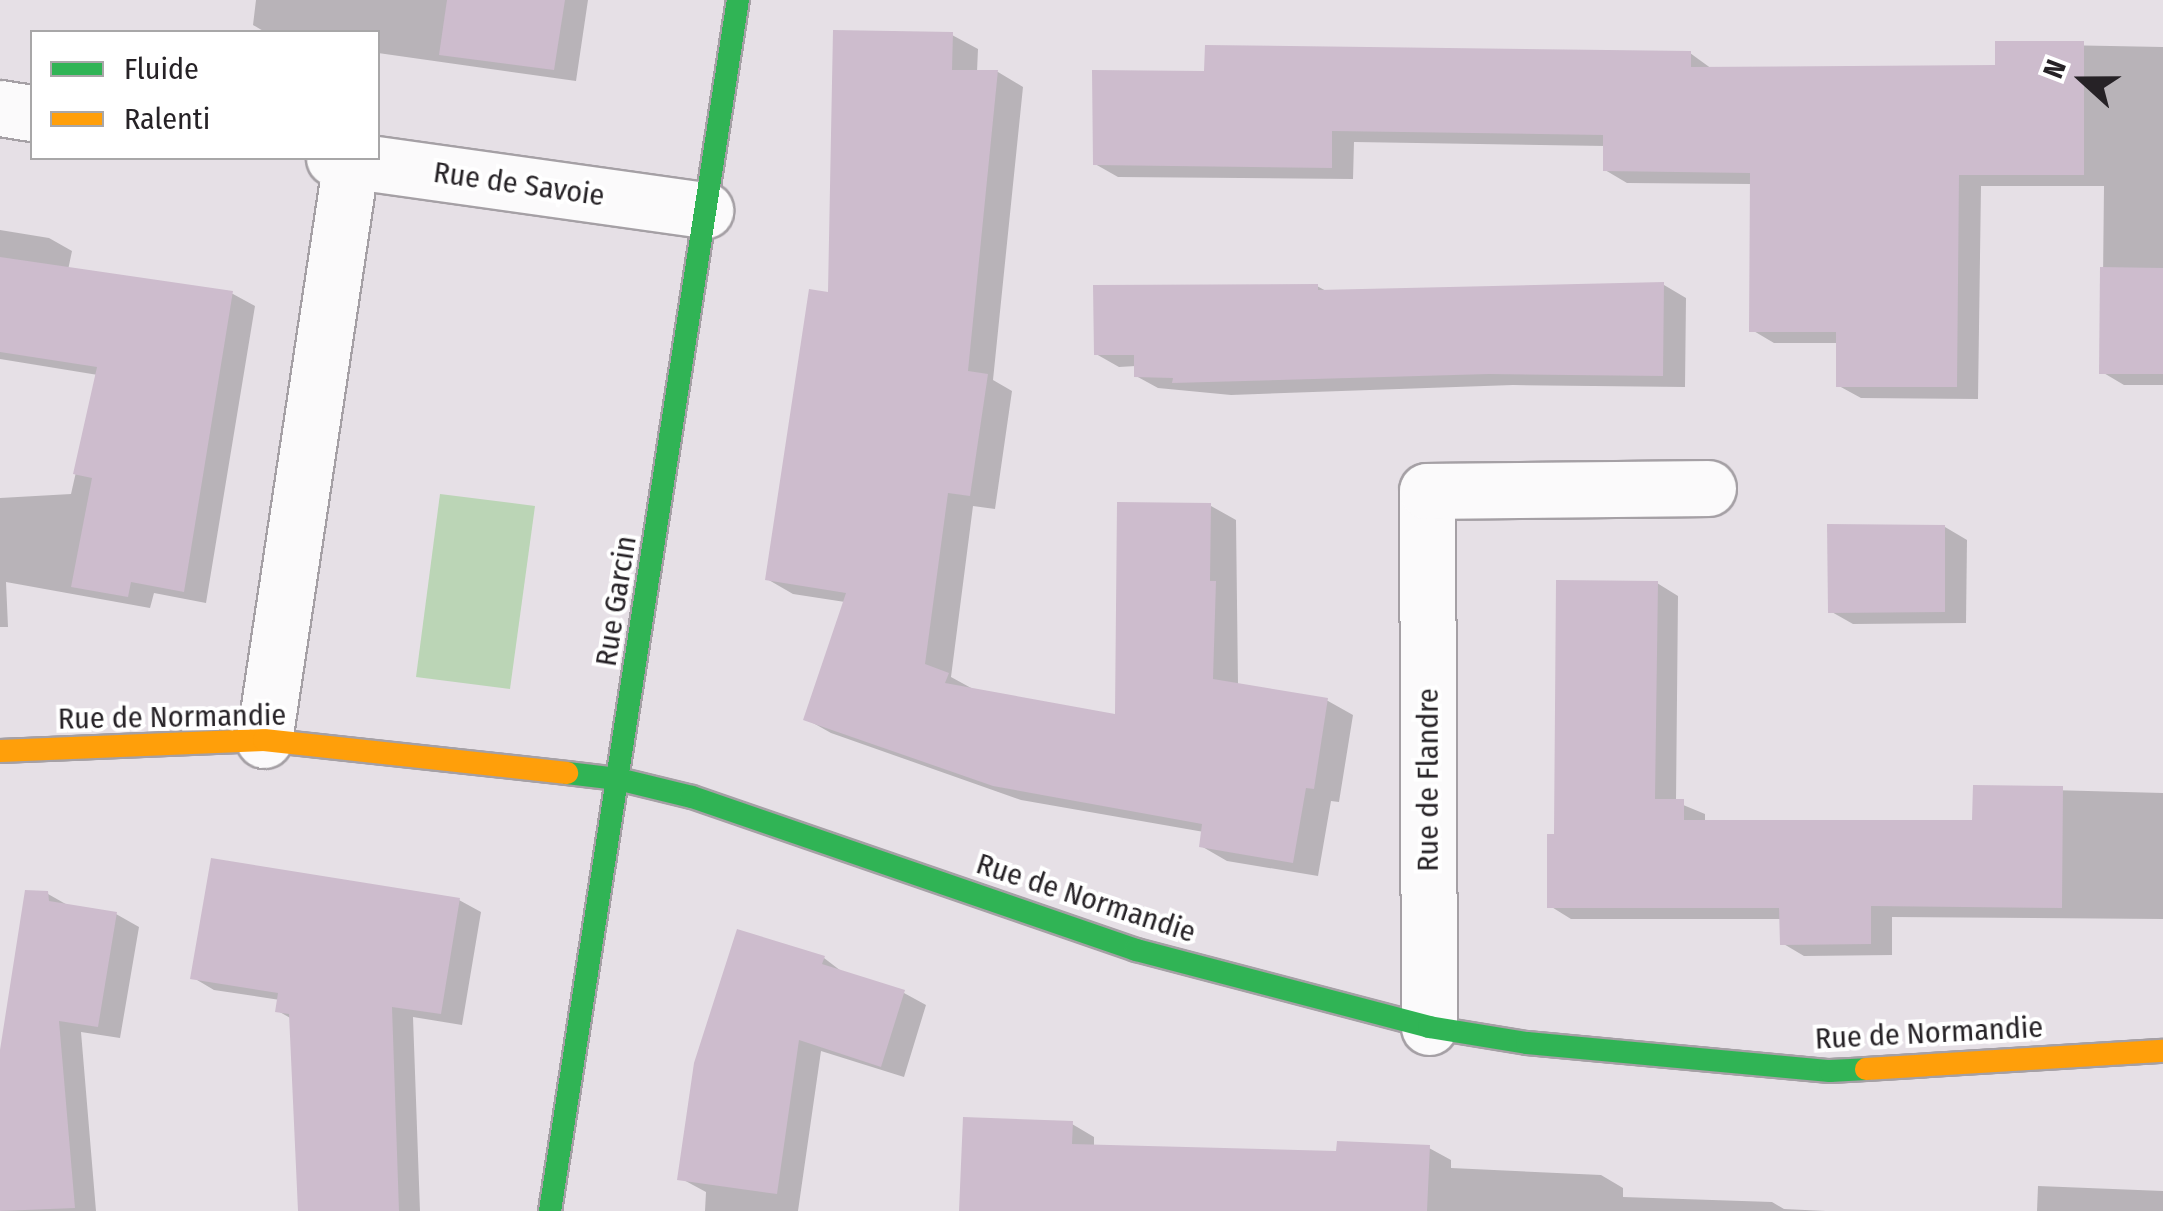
<!DOCTYPE html>
<style>
body{margin:0}
#map{position:relative;width:2163px;height:1211px;overflow:hidden;background:#e6e0e6;font-family:"Fira Sans Condensed",sans-serif}
div>[style]{position:absolute}
.green>*{inset:0;background:#bbd5b6}
.shadow>*{inset:0;background:#0003}
.building>*{inset:0;background:#cdbccd}
.roads{filter:drop-shadow(2px 0 #a5a0a5) drop-shadow(-2px 0 #a5a0a5) drop-shadow(0 2px #a5a0a5) drop-shadow(0 -2px #a5a0a5)}
.street>*{height:55px;margin:-27.5px;padding:0 27.5px;transform-origin:27.5px;border-radius:27.5px;background:#fbfafb}
.fast>*{height:22px;margin:-11px;padding:0 11px;transform-origin:11px;border-radius:11px;background:#30b455}
.slow>*{height:22px;margin:-11px;padding:0 11px;transform-origin:11px;border-radius:11px;background:#ff9f0a}
span{translate:-50% -50%;white-space:nowrap;text-align:center;line-height:1.15;-webkit-text-stroke:8px #fff;paint-order:stroke}
.street-label{font-size:30px;color:#262226}
.legend{position:absolute;left:30px;top:30px;width:350px;height:130px;box-sizing:border-box;background:#fff;border:2px solid #a8a7a8;margin:0;padding:12px 18px;list-style:none;font-size:30px;color:#262226}
.legend li{display:flex;align-items:center;gap:20px;height:50px}
.legend b{width:50px;border:2px solid #a8a7a8}
.north{position:absolute;left:2033px;top:30px;width:100px;height:100px;-webkit-text-stroke:8px #fff;paint-order:stroke;rotate:291deg;font-size:28px;font-weight:700;line-height:40px;text-align:center;color:#262226}
.north::after{content:'';display:block;margin:auto;width:35px;height:45px;background:#262226;clip-path:polygon(50% 0,100% 100%,50% 72%,0 100%)}
</style>
<div id="map">
<div class="green">
<div style="clip-path:polygon(440px 494px,535px 506px,510px 689px,416px 677px)"></div>
</div>
<div class="shadow">
<div style="clip-path:polygon(256px 0,588px 0,576px 81px,378px 53px,378px 32px,265px 32px,253px 25px)"></div>
<div style="clip-path:polygon(952px 35px,978px 49px,977px 72px,998px 72px,1023px 87px,993px 380px,1012px 391px,995px 509px,973px 506px,951px 677px,973px 689px,1118px 717px,1211px 506px,1236px 520px,1238px 685px,1328px 701px,1353px 715px,1339px 802px,1331px 801px,1318px 876px,1227px 861px,1201px 846px,1204px 832px,1021px 800px,831px 733px,806px 719px,845px 602px,793px 594px,767px 579px,830px 295px)"></div>
<div style="clip-path:polygon(1998px 44px,2163px 47px,2163px 385px,2124px 385px,2102px 372px,2104px 186px,1981px 186px,1978px 399px,1861px 398px,1839px 386px,1838px 343px,1774px 343px,1752px 330px,1752px 184px,1627px 183px,1605px 170px,1606px 146px,1354px 142px,1353px 179px,1118px 177px,1095px 164px,1207px 73px,1690px 53px,1712px 69px,1997px 68px)"></div>
<div style="clip-path:polygon(0 230px,49px 238px,72px 251px,68px 270px,233px 294px,255px 306px,206px 603px,154px 593px,150px 608px,6px 582px,8px 627px,0 627px,0 498px,71px 494px,98px 375px,0 359px)"></div>
<div style="clip-path:polygon(1664px 285px,1686px 298px,1685px 387px,1513px 385px,1231px 395px,1158px 388px,1136px 376px,1136px 366px,1119px 367px,1096px 354px,1317px 286px,1328px 292px)"></div>
<div style="clip-path:polygon(1945px 527px,1967px 540px,1966px 623px,1853px 624px,1830px 611px)"></div>
<div style="clip-path:polygon(1657px 583px,1678px 596px,1676px 802px,1705px 814px,1705px 823px,1975px 822px,1975px 788px,2163px 793px,2163px 919px,1892px 917px,1892px 955px,1804px 956px,1782px 943px,1782px 919px,1571px 919px,1550px 906px,1556px 836px)"></div>
<div style="clip-path:polygon(48px 894px,71px 907px,116px 914px,139px 927px,120px 1038px,81px 1032px,96px 1211px,0 1211px,0 1066px)"></div>
<div style="clip-path:polygon(459px 900px,481px 912px,462px 1025px,413px 1017px,420px 1211px,301px 1211px,292px 1019px,278px 1011px,280px 1000px,214px 990px,192px 977px)"></div>
<div style="clip-path:polygon(824px 958px,845px 974px,904px 993px,926px 1005px,904px 1077px,821px 1051px,798px 1211px,705px 1211px,706px 1192px,680px 1178px)"></div>
<div style="clip-path:polygon(1072px 1124px,1094px 1137px,1094px 1147px,1339px 1153px,1429px 1148px,1451px 1160px,1451px 1168px,1601px 1175px,1623px 1188px,1623px 1197px,1772px 1202px,1784px 1209px,1826px 1211px,961px 1211px)"></div>
<div style="clip-path:polygon(2038px 1186px,2163px 1191px,2163px 1211px,2037px 1211px)"></div>
</div>
<div class="building">
<div style="clip-path:polygon(447px 0,565px 0,554px 70px,439px 55px)"></div>
<div style="clip-path:polygon(833px 30px,953px 32px,952px 70px,998px 70px,968px 371px,988px 374px,970px 496px,948px 493px,925px 664px,949px 673px,945px 683px,1115px 714px,1117px 502px,1211px 503px,1210px 581px,1216px 581px,1213px 679px,1328px 698px,1314px 789px,1306px 788px,1293px 863px,1199px 847px,1202px 824px,993px 786px,803px 720px,846px 593px,765px 580px,809px 289px,828px 292px)"></div>
<div style="clip-path:polygon(1995px 41px,2084px 41px,2084px 175px,1959px 175px,1957px 387px,1836px 387px,1836px 332px,1749px 332px,1750px 173px,1603px 171px,1603px 135px,1332px 131px,1332px 168px,1093px 165px,1092px 70px,1204px 71px,1205px 45px,1691px 51px,1691px 67px,1995px 65px)"></div>
<div style="clip-path:polygon(0 257px,233px 291px,184px 592px,131px 582px,128px 597px,71px 587px,92px 478px,73px 474px,97px 367px,0 352px)"></div>
<div style="clip-path:polygon(2100px 267px,2163px 268px,2163px 374px,2099px 374px)"></div>
<div style="clip-path:polygon(1664px 282px,1663px 376px,1489px 374px,1172px 383px,1173px 378px,1134px 377px,1134px 355px,1094px 355px,1093px 285px,1318px 284px,1318px 290px)"></div>
<div style="clip-path:polygon(1827px 524px,1945px 525px,1945px 612px,1828px 613px)"></div>
<div style="clip-path:polygon(1556px 580px,1658px 581px,1655px 799px,1684px 799px,1684px 820px,1972px 820px,1973px 785px,2063px 786px,2062px 908px,1871px 906px,1871px 944px,1780px 945px,1779px 908px,1547px 908px,1547px 834px,1554px 834px)"></div>
<div style="clip-path:polygon(211px 858px,460px 898px,441px 1014px,392px 1007px,399px 1211px,298px 1211px,289px 1014px,275px 1012px,278px 993px,190px 979px)"></div>
<div style="clip-path:polygon(25px 890px,48px 891px,49px 901px,117px 912px,98px 1027px,59px 1021px,75px 1208px,0 1211px,0 1050px)"></div>
<div style="clip-path:polygon(737px 929px,825px 956px,822px 964px,905px 990px,881px 1067px,799px 1040px,777px 1194px,677px 1180px,694px 1063px)"></div>
<div style="clip-path:polygon(963px 1117px,1073px 1121px,1072px 1144px,1336px 1151px,1337px 1141px,1430px 1145px,1427px 1211px,959px 1211px)"></div>
</div>
<div class="roads">
<div class="street">
<div style="left:0;top:108px;width:32px;rotate:9deg"></div>
<div style="left:334px;top:158px;width:375px;rotate:8deg"></div>
<div style="left:264px;top:740px;width:586px;rotate:-81.47deg"></div>
<div style="left:1429px;top:1027px;width:536px;rotate:-90.21deg"></div>
<div style="left:1427px;top:491px;width:281px;rotate:-0.6deg"></div>
</div>
<div class="fast">
<div style="left:567px;top:773px;width:51px;rotate:6.7deg"></div>
<div style="left:618px;top:779px;width:76px;rotate:13.7deg"></div>
<div style="left:692px;top:797px;width:470px;rotate:19deg"></div>
<div style="left:1136px;top:950px;width:303px;rotate:14.7deg"></div>
<div style="left:1429px;top:1027px;width:99px;rotate:9.3deg"></div>
<div style="left:1527px;top:1043px;width:304px;rotate:5.3deg"></div>
<div style="left:1830px;top:1071px;width:36px;rotate:-3deg"></div>
<div style="left:550px;top:1211px;width:1226px;rotate:-81.18deg"></div>
</div>
<div class="slow">
<div style="left:0;top:751px;width:264px;rotate:-2.4deg"></div>
<div style="left:264px;top:740px;width:305px;rotate:6.2deg"></div>
<div style="left:1866px;top:1069px;width:298px;rotate:-3.5deg"></div>
</div>
</div>
<div class="street-label">
<span style="left:519px;top:184px;rotate:8deg">Rue de Savoie</span>
<span style="left:616px;top:601px;rotate:-81deg">Rue Garcin</span>
<span style="left:172px;top:717px;rotate:-1deg">Rue de Normandie</span>
<span style="left:1428px;top:780px;rotate:-90deg">Rue de Flandre</span>
<span style="left:1086px;top:898px;rotate:18deg">Rue de Normandie</span>
<span style="left:1929px;top:1033px;rotate:-3deg">Rue de Normandie</span>
</div>
<ul class="legend">
<li><b style="height:12px;background:#30b455"></b>Fluide</li>
<li><b style="height:12px;background:#ff9f0a"></b>Ralenti</li>
</ul>
<div class="north">N</div>
</div>
